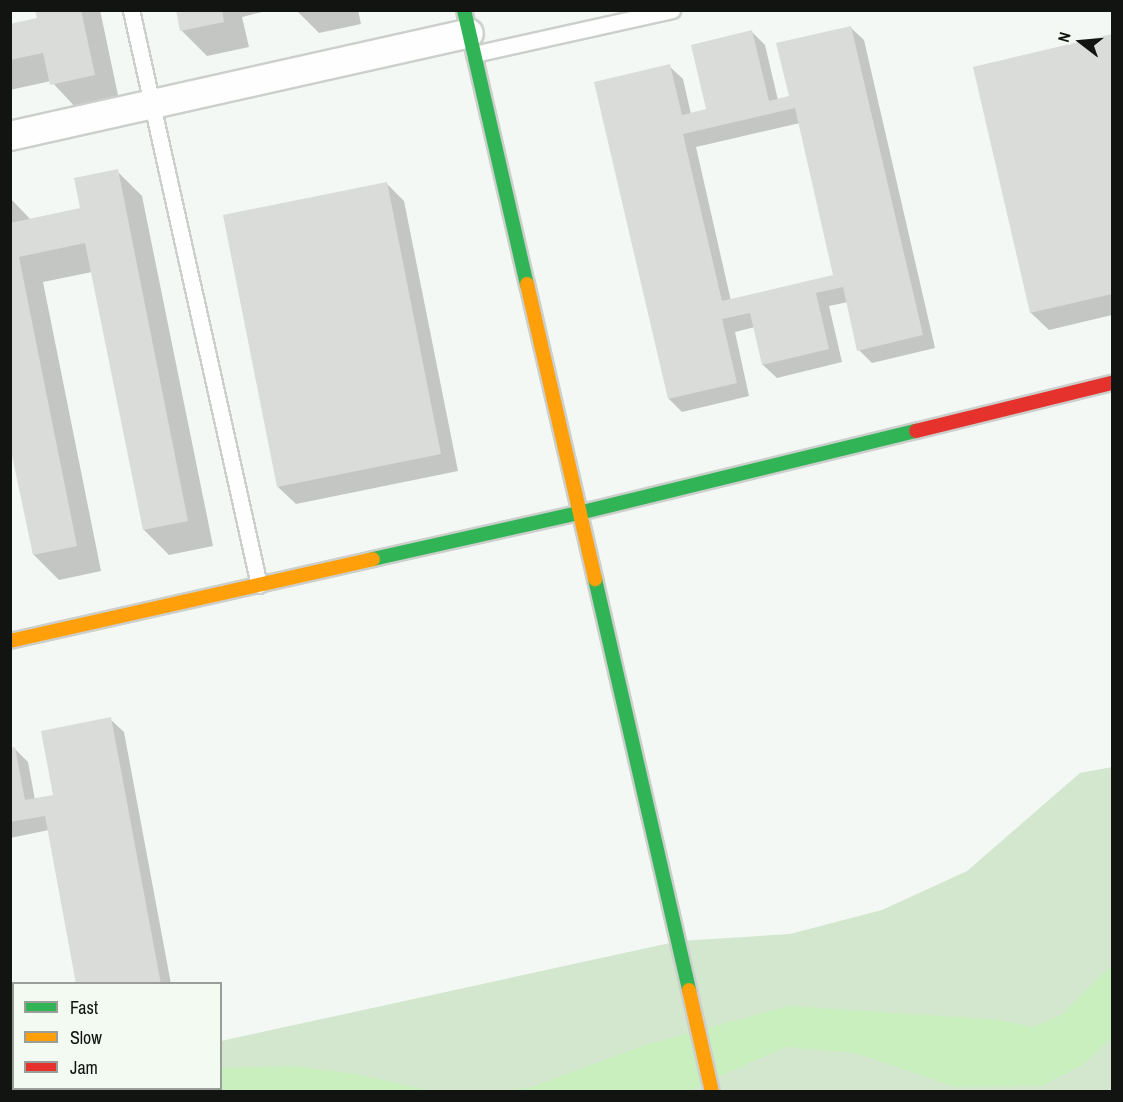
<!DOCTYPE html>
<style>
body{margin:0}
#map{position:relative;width:1123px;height:1102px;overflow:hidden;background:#f4f8f4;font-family:"Archivo Narrow",sans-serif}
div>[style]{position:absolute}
.green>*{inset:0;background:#d2e7ce}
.water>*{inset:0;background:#c8efbd}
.shadow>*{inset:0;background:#0003}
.building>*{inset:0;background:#d9dcd8}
.roads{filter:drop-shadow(2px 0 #cccfcc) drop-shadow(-2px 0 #cccfcc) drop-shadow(0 2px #cccfcc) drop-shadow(0 -2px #cccfcc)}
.lane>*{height:15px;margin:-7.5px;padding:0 7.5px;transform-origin:7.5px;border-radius:7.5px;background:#fdfefd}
.street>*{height:28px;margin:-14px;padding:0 14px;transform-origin:14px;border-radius:14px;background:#fdfefd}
.fast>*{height:14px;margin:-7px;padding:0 7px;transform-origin:7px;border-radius:7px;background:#30b455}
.slow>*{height:14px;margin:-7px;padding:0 7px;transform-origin:7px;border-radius:7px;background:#ff9f0a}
.jam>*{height:14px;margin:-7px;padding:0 7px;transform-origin:7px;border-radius:7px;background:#e5322d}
span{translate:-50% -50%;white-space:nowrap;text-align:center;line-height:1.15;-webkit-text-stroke:4.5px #f3faf2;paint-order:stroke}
.frame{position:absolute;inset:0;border:12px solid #121412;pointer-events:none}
.legend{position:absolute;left:12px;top:982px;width:210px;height:108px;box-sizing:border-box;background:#f3faf2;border:2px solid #999e98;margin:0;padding:8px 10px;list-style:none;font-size:18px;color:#121412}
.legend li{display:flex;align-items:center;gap:12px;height:30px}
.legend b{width:30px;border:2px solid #999e98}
.north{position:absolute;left:1051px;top:12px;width:60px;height:60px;-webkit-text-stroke:4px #f3faf2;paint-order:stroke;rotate:286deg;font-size:16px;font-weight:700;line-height:24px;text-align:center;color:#121412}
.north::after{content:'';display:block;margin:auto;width:21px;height:27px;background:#121412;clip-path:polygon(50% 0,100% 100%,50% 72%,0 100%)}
</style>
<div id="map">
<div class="green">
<div style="clip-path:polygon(1112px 767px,1112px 1091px,11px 1092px,10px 1087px,13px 1086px,14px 1088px,220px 1088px,221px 1041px,679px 941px,790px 934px,882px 910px,967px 871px,1080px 773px)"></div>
</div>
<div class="water">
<div style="clip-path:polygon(1112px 965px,1112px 1037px,1084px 1064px,1042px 1086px,955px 1087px,856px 1053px,785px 1047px,688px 1091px,487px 1092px,529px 1088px,645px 1045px,789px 1006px,1000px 1020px,1033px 1027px,1063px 1014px)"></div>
<div style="clip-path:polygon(294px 1066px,355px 1074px,432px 1091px,176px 1091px,179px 1089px,220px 1088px,221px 1068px)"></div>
</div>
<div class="shadow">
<div style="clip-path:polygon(37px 10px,100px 10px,119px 100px,77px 109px,51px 81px,10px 90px,10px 26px,38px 20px)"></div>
<div style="clip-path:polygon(177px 10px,270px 10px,242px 17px,249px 47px,207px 56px,182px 31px)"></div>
<div style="clip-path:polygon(296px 10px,358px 10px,361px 24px,319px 33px)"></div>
<div style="clip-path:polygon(evenodd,850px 27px,864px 40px,935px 348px,872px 363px,859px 350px,848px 302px,829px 306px,842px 362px,777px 378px,763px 365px,755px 327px,735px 332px,749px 396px,682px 412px,669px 399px,669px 66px,683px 79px,691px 114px,707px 110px,752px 32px,765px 45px,778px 100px,791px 97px,850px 27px,800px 123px,835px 276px,731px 301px,696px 147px,800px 123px)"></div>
<div style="clip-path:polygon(1112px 36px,1112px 315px,1049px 330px,1031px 313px,975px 68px)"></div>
<div style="clip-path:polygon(117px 171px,142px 196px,213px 546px,169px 555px,144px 530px,92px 272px,43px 282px,101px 571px,59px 580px,34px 555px,10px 438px,10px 198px,31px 220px,81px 209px)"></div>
<div style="clip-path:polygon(386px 183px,404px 201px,458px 471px,296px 504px,278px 487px,225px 217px)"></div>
<div style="clip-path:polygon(110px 719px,124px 732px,171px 984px,77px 984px,49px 830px,10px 838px,10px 749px,15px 749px,28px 762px,35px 800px,55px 796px)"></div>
<div style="clip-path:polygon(19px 1088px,56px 1088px,41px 1092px,22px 1092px)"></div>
</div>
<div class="building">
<div style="clip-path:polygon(35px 10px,81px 10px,95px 75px,50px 85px,43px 53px,10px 60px,10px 24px,37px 18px)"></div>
<div style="clip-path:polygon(176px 10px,222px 10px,224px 22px,180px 31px)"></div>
<div style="clip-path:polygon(evenodd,851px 26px,923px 335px,857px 351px,843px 287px,816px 293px,829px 349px,762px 365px,750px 313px,722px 319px,737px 383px,668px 399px,594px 82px,670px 64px,682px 115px,706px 109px,691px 45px,752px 30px,769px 101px,789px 96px,776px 43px,851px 26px,795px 108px,833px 275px,722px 301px,683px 134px,795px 108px)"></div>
<div style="clip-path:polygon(1112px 34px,1112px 294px,1030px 313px,973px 67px)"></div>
<div style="clip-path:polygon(118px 169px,188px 521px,143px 530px,85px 243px,19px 257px,77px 546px,33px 555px,10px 446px,10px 223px,80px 208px,74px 178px)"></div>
<div style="clip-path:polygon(387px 182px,441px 454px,277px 487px,223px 215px)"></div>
<div style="clip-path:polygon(111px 717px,161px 984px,76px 984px,45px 816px,10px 822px,10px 748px,15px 747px,25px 800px,53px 795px,41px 731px)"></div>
<div style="clip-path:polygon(14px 996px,14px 1081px,10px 1082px,10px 997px)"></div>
</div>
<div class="roads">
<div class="lane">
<div style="left:131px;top:10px;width:589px;rotate:77.45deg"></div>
<div style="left:474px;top:54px;width:203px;rotate:-12.5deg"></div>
</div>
<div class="street">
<div style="left:10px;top:136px;width:470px;rotate:-12.6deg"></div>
</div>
<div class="fast">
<div style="left:464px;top:10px;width:281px;rotate:77.1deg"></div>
<div style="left:373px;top:559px;width:211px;rotate:-12.6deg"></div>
<div style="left:579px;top:513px;width:347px;rotate:-13.7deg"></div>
<div style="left:595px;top:579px;width:422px;rotate:77.1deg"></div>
</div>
<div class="slow">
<div style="left:527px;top:284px;width:303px;rotate:77deg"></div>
<div style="left:10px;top:641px;width:372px;rotate:-12.7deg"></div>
<div style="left:689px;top:990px;width:105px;rotate:77.3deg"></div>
</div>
<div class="jam">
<div style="left:916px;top:431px;width:202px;rotate:-13.8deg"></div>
</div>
</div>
<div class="frame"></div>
<ul class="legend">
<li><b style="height:8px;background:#30b455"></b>Fast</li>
<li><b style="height:8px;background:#ff9f0a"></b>Slow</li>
<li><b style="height:8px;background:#e5322d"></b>Jam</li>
</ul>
<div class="north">N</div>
</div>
